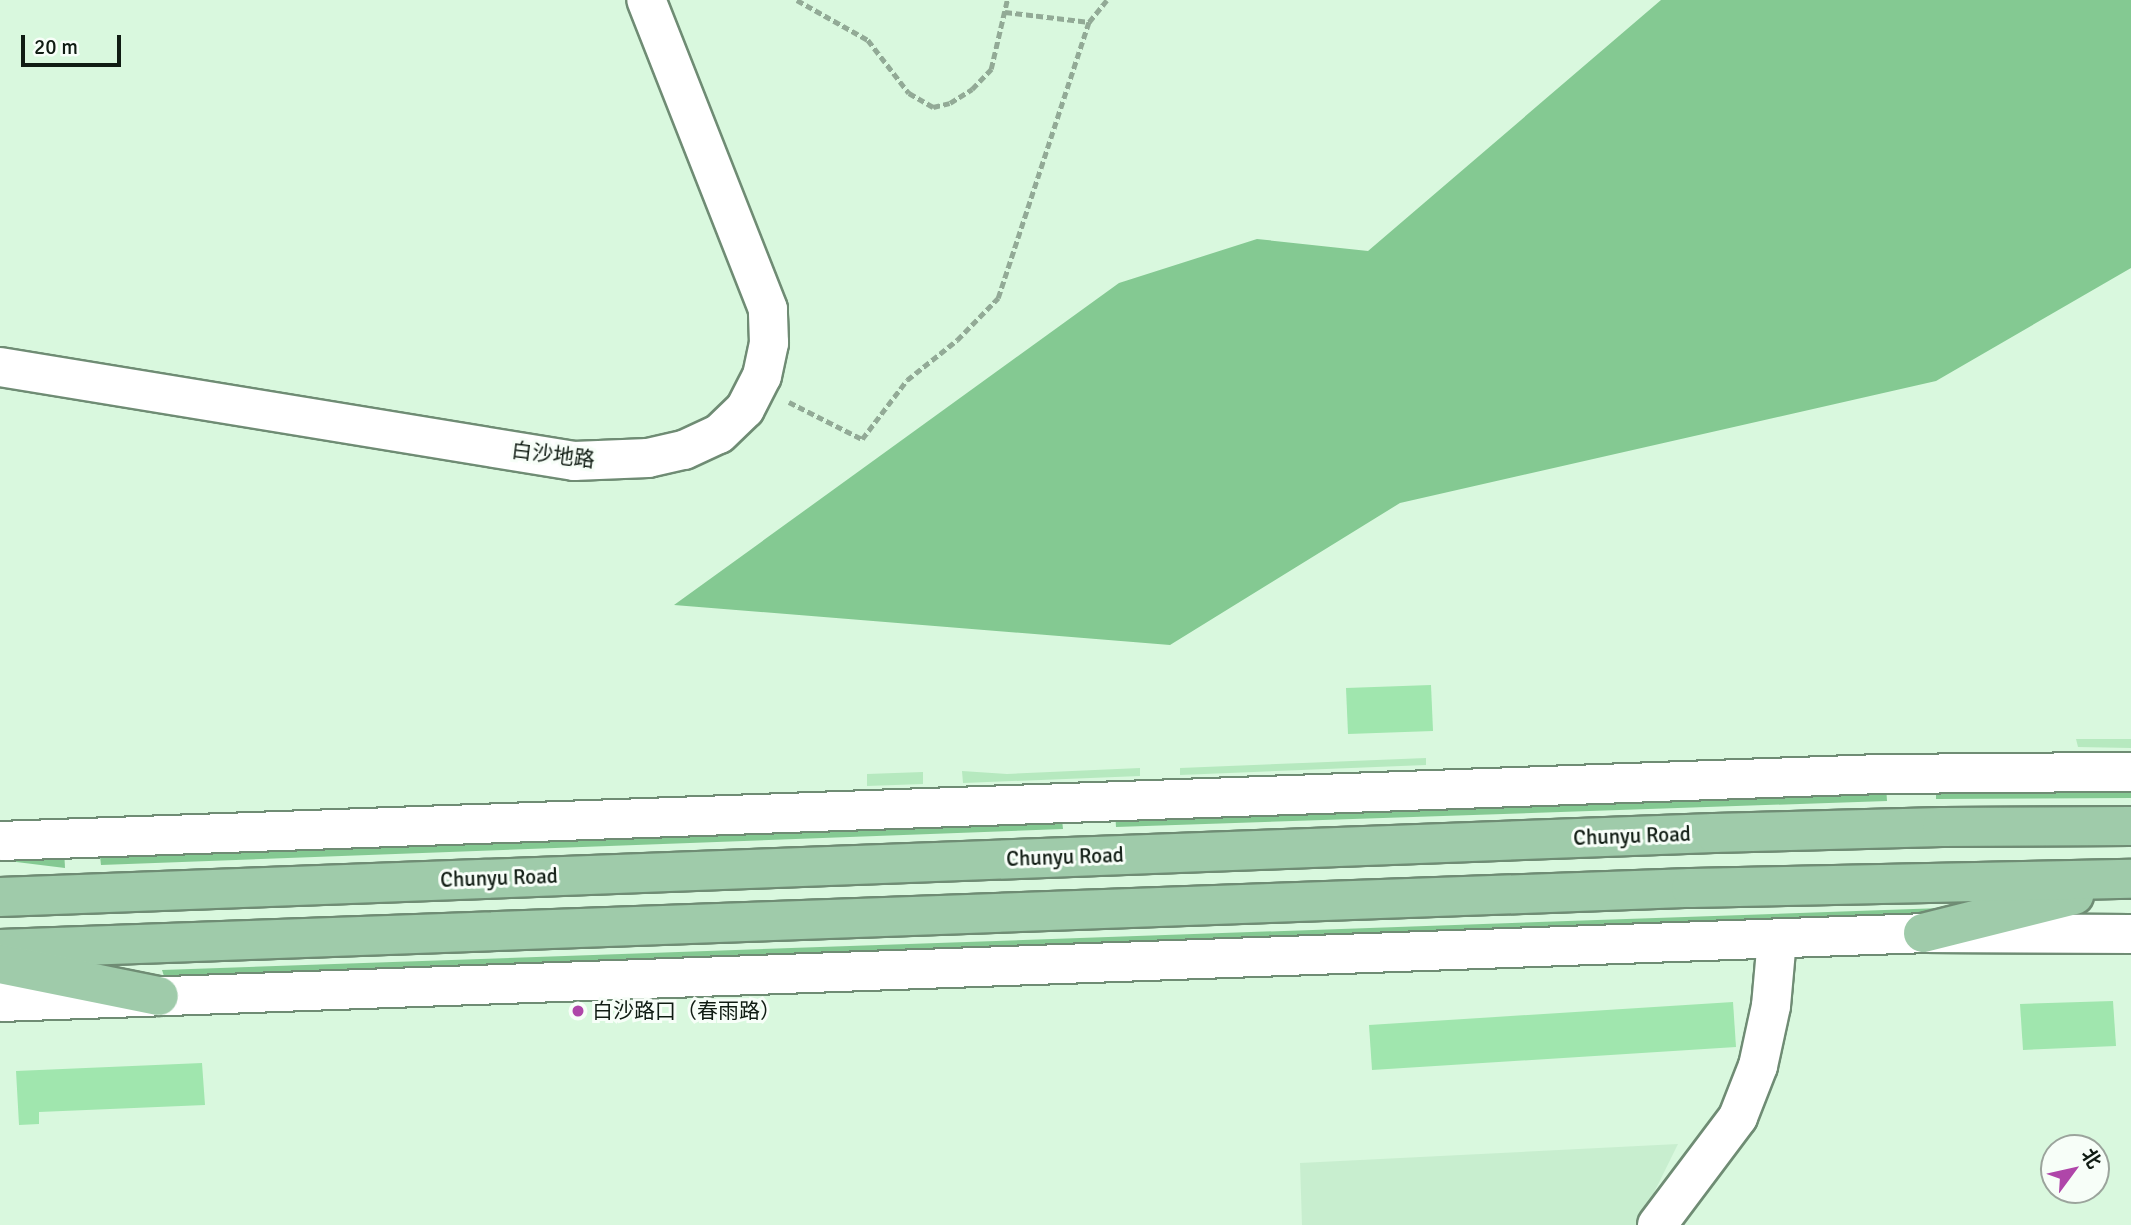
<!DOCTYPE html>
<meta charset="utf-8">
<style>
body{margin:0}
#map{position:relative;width:2131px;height:1225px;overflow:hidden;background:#d9f8de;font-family:Signika,"Noto Sans SC",sans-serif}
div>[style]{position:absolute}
.built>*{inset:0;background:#c8eecf}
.green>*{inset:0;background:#b6e9bf}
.forest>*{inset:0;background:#84c992}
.building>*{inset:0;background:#a0e6ae}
.path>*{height:4.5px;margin-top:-2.25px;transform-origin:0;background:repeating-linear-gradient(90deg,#92aa96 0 7px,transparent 0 10.5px)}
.roads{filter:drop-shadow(2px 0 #6f8c74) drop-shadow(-2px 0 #6f8c74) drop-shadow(0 2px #6f8c74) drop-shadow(0 -2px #6f8c74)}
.minor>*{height:38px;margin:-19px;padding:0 19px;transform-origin:19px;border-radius:19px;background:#fff}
.major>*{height:38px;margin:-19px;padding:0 19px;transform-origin:19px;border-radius:19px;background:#9fcbaa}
.dots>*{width:19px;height:19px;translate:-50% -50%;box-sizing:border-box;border:4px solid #f7fef8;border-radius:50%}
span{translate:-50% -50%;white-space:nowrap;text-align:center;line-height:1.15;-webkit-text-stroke:6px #f7fef8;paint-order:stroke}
.street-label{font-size:21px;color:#101c13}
.poi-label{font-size:21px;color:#101c13}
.left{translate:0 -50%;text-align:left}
.north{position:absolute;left:2040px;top:1134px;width:70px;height:70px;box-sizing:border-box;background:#f7fef8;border:2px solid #9ba49c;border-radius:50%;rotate:57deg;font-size:19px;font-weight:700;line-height:28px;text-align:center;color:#101c13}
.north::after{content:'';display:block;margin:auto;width:24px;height:32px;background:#af46a9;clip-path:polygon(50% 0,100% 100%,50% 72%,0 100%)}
.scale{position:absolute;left:21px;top:35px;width:100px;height:32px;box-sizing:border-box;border:4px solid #101c13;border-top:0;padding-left:9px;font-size:21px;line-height:24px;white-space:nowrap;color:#101c13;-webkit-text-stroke:5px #f7fef8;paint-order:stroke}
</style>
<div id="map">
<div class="built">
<div style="clip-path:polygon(1678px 1144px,1638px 1225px,1302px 1225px,1300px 1163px)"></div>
</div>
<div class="green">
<div style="clip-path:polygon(2076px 739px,2131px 739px,2131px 748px,2078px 747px)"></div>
<div style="clip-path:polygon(1426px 758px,1426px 765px,1180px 775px,1180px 768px)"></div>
<div style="clip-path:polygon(1140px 768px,1140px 776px,963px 783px,962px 771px,1007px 774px)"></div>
<div style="clip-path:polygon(923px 772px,923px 784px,867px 786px,867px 774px)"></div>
</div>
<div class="forest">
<div style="clip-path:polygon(1661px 0,2131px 0,2131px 268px,1936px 381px,1400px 503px,1170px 645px,674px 605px,1119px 283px,1257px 239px,1368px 251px)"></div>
<div style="clip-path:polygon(1886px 784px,1887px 801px,1116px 827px,1115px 809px)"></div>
<div style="clip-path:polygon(1936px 786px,2131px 786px,2131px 798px,1936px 799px)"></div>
<div style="clip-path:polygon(1061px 810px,1063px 829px,101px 865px,99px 847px)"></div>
<div style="clip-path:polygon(64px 848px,65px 868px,0 860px)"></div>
<div style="clip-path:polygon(1942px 908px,1943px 911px,1881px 925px,246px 985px,164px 976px,162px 970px)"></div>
</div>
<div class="building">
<div style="clip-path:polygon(1431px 685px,1433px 731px,1348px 734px,1346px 688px)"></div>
<div style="clip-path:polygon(2113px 1001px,2116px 1046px,2023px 1050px,2020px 1004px)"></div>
<div style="clip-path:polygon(1733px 1002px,1736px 1047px,1372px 1070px,1369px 1025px)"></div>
<div style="clip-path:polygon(202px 1063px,205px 1105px,39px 1112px,39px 1124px,19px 1125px,16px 1071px)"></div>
</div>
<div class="path">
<div style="left:797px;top:0;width:81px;rotate:29.4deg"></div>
<div style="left:868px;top:40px;width:67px;rotate:52.3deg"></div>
<div style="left:909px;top:93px;width:28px;rotate:30deg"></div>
<div style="left:933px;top:107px;width:17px;rotate:-13deg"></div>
<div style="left:950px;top:103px;width:26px;rotate:-32deg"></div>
<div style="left:972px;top:89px;width:28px;rotate:-46deg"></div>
<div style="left:991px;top:69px;width:71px;rotate:-76.9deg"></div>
<div style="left:1005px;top:12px;width:85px;rotate:6.8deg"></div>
<div style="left:789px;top:402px;width:82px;rotate:26.9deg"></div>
<div style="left:862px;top:439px;width:74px;rotate:-52.7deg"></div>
<div style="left:907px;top:380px;width:64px;rotate:-38.7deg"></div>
<div style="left:957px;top:340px;width:59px;rotate:-45.7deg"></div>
<div style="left:998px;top:298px;width:291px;rotate:-71.8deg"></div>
<div style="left:1089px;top:22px;width:28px;rotate:-51deg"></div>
</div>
<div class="roads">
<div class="minor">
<div style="left:0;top:367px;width:582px;rotate:9.3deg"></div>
<div style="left:574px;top:461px;width:74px;rotate:-2.3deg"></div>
<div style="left:648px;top:458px;width:37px;rotate:-13deg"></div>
<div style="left:684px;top:450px;width:38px;rotate:-25deg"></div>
<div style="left:719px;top:434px;width:36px;rotate:-44deg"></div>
<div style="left:745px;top:409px;width:37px;rotate:-63deg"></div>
<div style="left:762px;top:376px;width:34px;rotate:-78deg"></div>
<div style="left:769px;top:343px;width:34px;rotate:-92deg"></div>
<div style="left:768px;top:309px;width:332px;rotate:-111.5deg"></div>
<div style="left:0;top:841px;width:1884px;rotate:-2.04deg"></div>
<div style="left:1883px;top:774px;width:248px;rotate:-0.5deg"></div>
<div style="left:0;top:1002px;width:1924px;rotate:-2.05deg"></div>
<div style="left:1923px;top:933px;width:208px;rotate:0.3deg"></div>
<div style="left:1657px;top:1225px;width:135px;rotate:-53.1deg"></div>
<div style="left:1738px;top:1117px;width:55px;rotate:-68.6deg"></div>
<div style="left:1758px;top:1066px;width:61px;rotate:-77.8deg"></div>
<div style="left:1771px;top:1006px;width:67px;rotate:-84.9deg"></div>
</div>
<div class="major">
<div style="left:0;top:897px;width:1715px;rotate:-2.14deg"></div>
<div style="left:1714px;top:833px;width:228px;rotate:-1.5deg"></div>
<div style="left:1942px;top:827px;width:189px;rotate:-0.3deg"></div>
<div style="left:1923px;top:933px;width:156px;rotate:-14.1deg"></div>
<div style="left:0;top:949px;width:1692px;rotate:-2.07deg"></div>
<div style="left:1691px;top:888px;width:440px;rotate:-1.2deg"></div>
<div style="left:0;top:964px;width:162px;rotate:11.4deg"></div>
</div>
</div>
<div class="dots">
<div style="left:578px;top:1011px;background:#af46a9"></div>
</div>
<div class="street-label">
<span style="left:553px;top:455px;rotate:7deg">白沙地路</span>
<span style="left:1632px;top:836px;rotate:-2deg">Chunyu Road</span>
<span style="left:1065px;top:857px;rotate:-2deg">Chunyu Road</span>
<span style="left:499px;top:878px;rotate:-2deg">Chunyu Road</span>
</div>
<div class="poi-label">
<span class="left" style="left:592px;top:1011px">白沙路口（春雨路）</span>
</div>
<div class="north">北</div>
<div class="scale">20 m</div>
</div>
